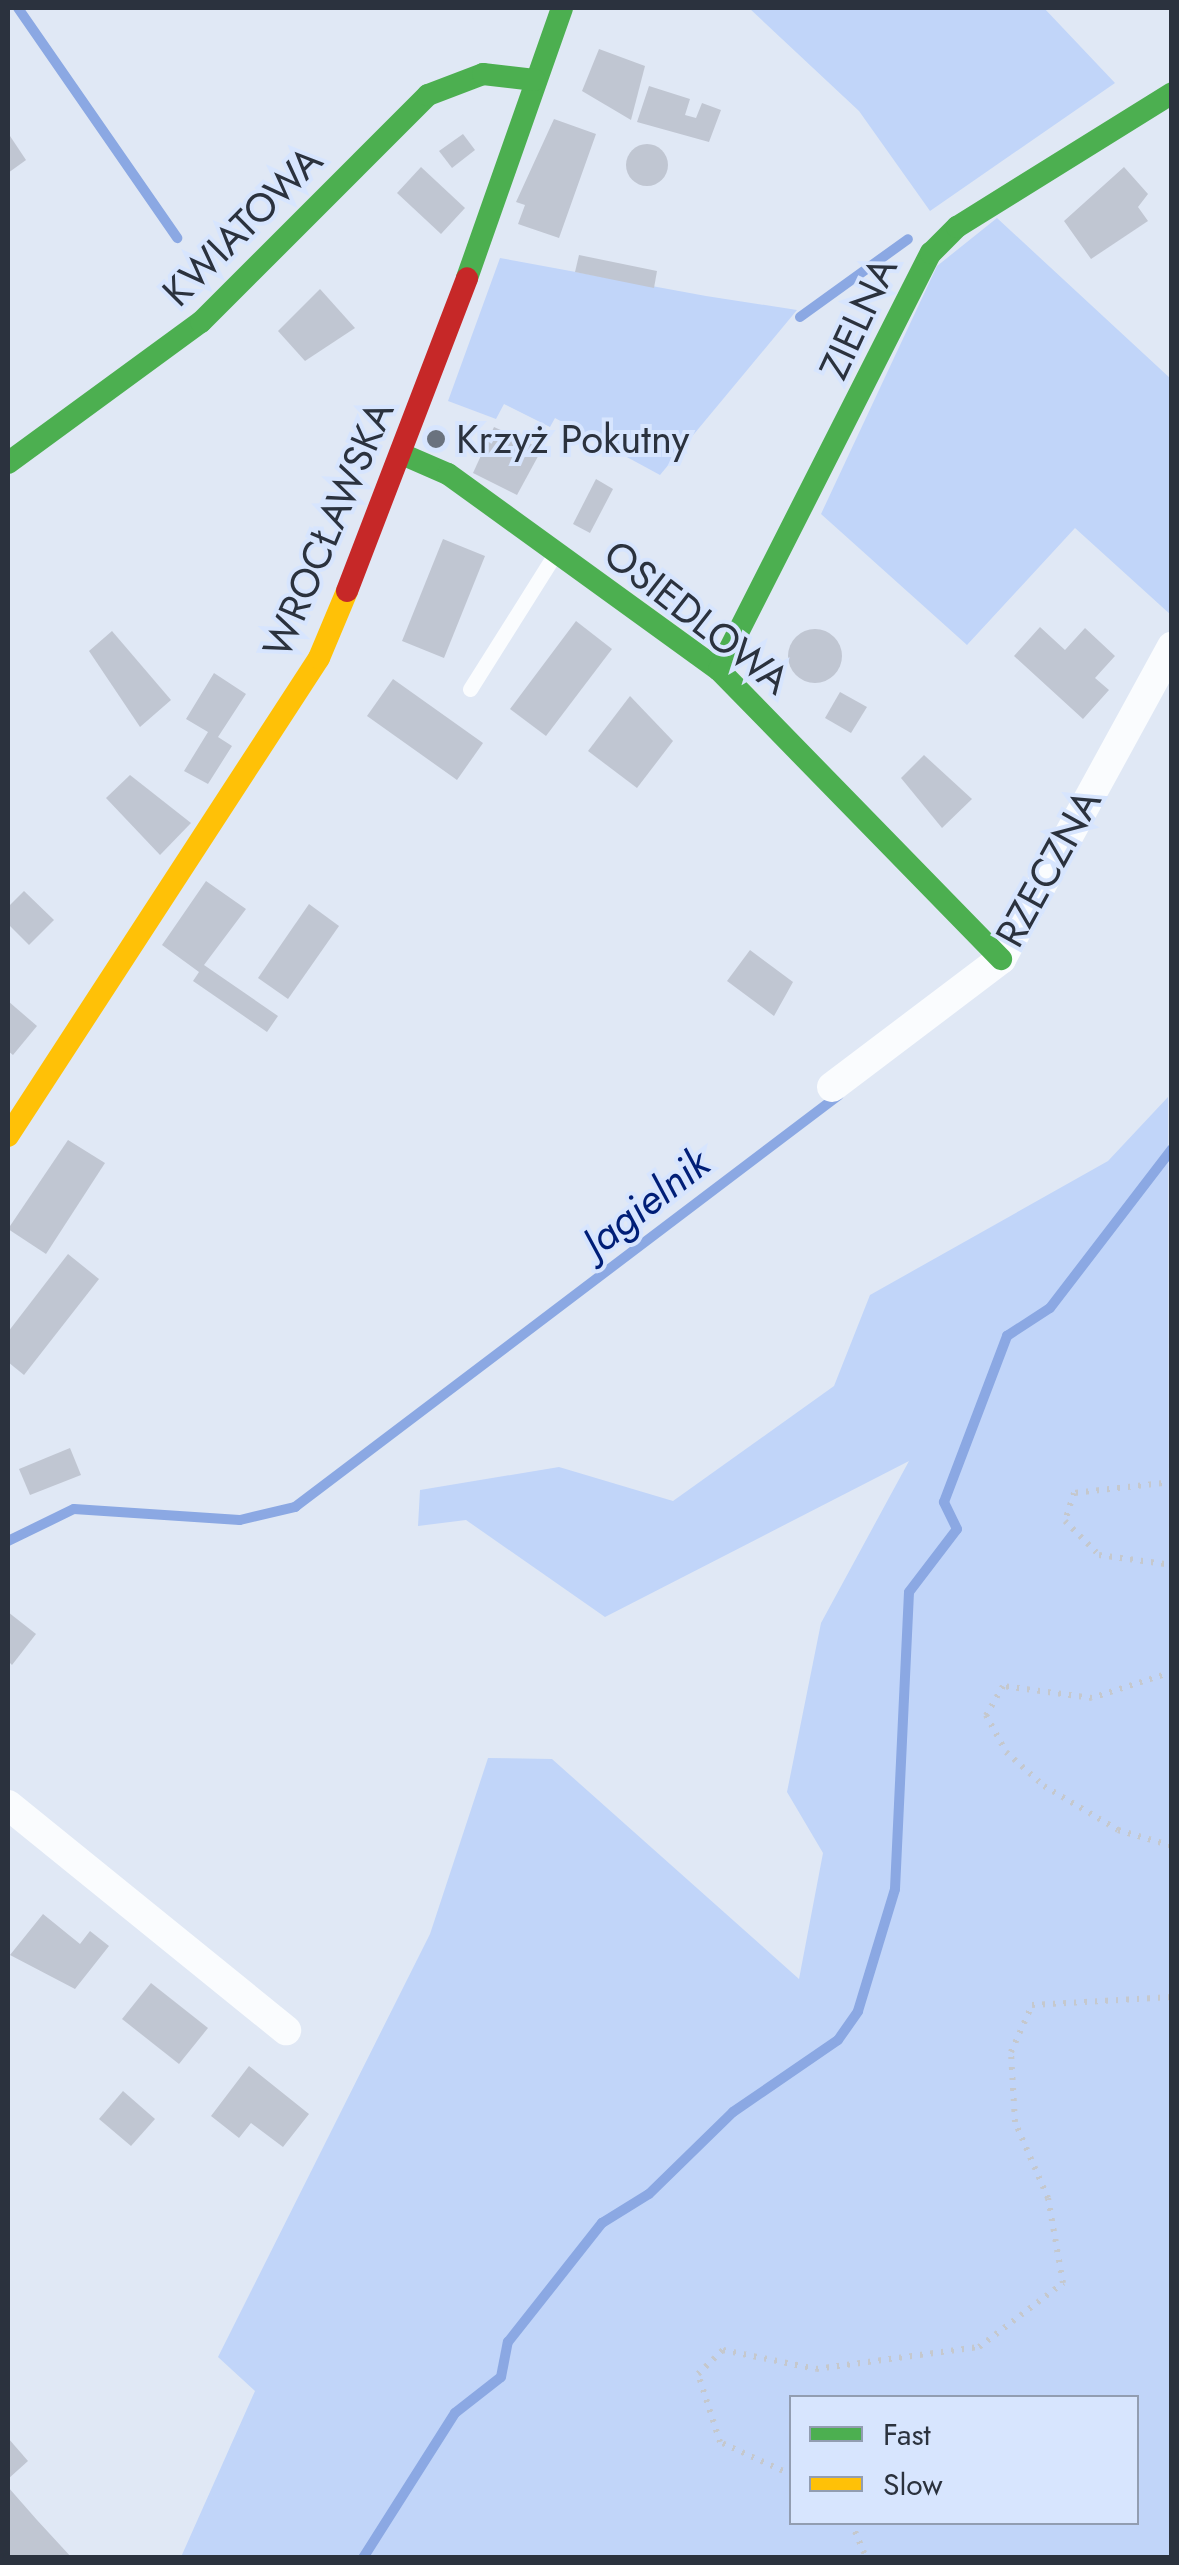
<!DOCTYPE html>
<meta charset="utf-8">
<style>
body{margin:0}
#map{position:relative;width:1179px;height:2565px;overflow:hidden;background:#e0e8f5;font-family:Jost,sans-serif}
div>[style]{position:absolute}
.green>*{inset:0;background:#c1d5f9}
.stream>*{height:10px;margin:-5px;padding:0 5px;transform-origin:5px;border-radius:5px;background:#8ba8e3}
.building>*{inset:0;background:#c0c6d2}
.round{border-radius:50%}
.path>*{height:6px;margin-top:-3px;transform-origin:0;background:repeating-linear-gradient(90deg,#c5c8cd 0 2.5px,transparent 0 10.5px)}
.lane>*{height:15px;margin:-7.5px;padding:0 7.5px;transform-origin:7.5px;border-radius:7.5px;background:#fafcfe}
.street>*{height:30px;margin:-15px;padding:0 15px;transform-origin:15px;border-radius:15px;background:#fafcfe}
.fast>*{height:22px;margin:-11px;padding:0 11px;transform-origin:11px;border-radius:11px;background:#4caf50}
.slow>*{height:22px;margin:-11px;padding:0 11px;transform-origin:11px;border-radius:11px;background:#ffc107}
.jam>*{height:22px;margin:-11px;padding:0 11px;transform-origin:11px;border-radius:11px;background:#c62828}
.dots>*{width:28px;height:28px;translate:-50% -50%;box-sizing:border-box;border:5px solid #d7e5fe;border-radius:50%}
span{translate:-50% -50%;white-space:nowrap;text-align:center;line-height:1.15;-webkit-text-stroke:8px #d7e5fe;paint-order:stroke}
.street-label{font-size:40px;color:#2b323e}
.poi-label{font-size:40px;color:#2b323e}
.left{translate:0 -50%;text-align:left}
.water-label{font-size:42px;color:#001e77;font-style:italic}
.frame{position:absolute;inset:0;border:10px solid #2b323e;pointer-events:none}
.legend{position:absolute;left:789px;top:2395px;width:350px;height:130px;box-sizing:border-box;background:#d7e5fe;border:2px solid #929db1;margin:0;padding:12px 18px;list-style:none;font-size:30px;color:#2b323e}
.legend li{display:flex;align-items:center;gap:20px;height:50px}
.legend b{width:50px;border:2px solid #929db1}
</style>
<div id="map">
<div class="green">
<div style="clip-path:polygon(749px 8px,1044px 8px,1115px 83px,930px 211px,859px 111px)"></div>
<div style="clip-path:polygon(997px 218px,1171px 379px,1171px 615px,1075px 528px,967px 645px,821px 514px,937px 266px)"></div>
<div style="clip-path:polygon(500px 258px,706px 296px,797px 310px,660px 475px,555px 418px,550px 427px,504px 404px,496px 419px,448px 401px)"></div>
<div style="clip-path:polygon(evenodd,1168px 1097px,1171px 2557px,181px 2557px,255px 2391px,218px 2357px,430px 1934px,488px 1758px,552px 1759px,799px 1979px,823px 1853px,787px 1792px,821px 1623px,909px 1461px,605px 1617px,466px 1520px,418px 1526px,420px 1490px,559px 1467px,673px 1501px,834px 1386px,870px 1295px,1108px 1161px,1168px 1097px,792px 2398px,1136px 2398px,1136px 2522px,792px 2522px,792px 2398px)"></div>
</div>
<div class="stream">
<div style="left:18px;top:8px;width:280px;rotate:55.3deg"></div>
<div style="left:800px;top:317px;width:133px;rotate:-35.8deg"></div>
<div style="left:8px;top:1541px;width:73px;rotate:-25.9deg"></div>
<div style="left:74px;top:1509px;width:166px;rotate:3.8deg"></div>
<div style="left:240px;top:1520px;width:57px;rotate:-13.3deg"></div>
<div style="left:295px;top:1507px;width:682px;rotate:-37.14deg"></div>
<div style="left:363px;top:2558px;width:172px;rotate:-57.6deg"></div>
<div style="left:455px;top:2413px;width:58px;rotate:-38deg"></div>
<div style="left:501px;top:2377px;width:36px;rotate:-79deg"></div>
<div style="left:508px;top:2342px;width:152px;rotate:-51.7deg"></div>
<div style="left:602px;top:2223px;width:55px;rotate:-31.7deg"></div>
<div style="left:649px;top:2194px;width:117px;rotate:-44.3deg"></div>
<div style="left:733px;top:2112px;width:127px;rotate:-34.4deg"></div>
<div style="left:838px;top:2040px;width:35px;rotate:-55deg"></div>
<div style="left:858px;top:2011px;width:127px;rotate:-73.1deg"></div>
<div style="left:895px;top:1889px;width:297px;rotate:-87.3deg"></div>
<div style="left:909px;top:1592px;width:79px;rotate:-52.7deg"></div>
<div style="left:957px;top:1529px;width:30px;rotate:-116deg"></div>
<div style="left:944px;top:1502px;width:178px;rotate:-69.2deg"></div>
<div style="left:1007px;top:1336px;width:51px;rotate:-33.1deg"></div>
<div style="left:1050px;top:1308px;width:200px;rotate:-52.5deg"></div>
</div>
<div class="building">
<div style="clip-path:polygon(599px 49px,645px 66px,631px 120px,582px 91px)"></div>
<div style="clip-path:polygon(649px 86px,690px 99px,685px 115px,696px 118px,702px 103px,721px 110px,709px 142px,637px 122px)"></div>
<div style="clip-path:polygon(554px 119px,596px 134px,559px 238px,518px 224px,525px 205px,516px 202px)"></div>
<div style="clip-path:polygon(8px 133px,26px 160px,8px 173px)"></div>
<div style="clip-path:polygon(463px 134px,475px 150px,452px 168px,439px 151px)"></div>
<div class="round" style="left:626px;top:144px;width:42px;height:42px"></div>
<div style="clip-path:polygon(421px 167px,465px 208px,441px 234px,397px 193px)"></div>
<div style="clip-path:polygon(1124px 167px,1148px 194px,1138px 207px,1148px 221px,1091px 259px,1064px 221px)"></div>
<div style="clip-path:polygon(579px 255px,657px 271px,654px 288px,575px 272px)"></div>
<div style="clip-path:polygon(320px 289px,355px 328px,305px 361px,278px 331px)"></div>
<div style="clip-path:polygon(494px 427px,542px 449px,517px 495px,473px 473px)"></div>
<div style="clip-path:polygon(596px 479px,613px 489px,590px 533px,573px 524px)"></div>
<div style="clip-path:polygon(443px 539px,485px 556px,444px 658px,402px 641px)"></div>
<div style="clip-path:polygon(576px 621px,612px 649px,546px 736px,510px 709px)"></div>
<div style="clip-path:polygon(1040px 627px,1065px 650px,1085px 628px,1115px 656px,1095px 678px,1109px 690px,1083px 719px,1014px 656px)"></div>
<div class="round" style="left:788px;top:629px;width:54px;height:54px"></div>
<div style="clip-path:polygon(112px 631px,171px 700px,140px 727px,89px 651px)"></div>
<div style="clip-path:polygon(214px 673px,246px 694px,218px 737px,232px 746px,208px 784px,184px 771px,208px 732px,186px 719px)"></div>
<div style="clip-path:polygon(393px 679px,483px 743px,457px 780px,367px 716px)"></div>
<div style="clip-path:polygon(840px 692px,867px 707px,851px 733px,825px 718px)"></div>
<div style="clip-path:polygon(630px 696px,673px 741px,637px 788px,588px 751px)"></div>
<div style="clip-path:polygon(924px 755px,972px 799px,942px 828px,901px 778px)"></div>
<div style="clip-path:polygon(130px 775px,191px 823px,160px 855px,106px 798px)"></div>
<div style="clip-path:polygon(206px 881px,246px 909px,204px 965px,278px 1016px,267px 1032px,193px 981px,199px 972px,162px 945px)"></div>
<div style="clip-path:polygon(24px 891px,54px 920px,29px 945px,8px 924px,8px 907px)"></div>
<div style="clip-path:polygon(309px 904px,339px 926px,288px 999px,258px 978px)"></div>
<div style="clip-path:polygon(750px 950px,793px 982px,774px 1016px,727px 981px)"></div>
<div style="clip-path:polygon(8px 1001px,37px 1026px,13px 1055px,8px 1051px)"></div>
<div style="clip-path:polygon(68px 1140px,105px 1163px,46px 1254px,8px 1229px)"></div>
<div style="clip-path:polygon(68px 1254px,99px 1279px,24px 1375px,8px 1362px,8px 1332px)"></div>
<div style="clip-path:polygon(70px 1448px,81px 1475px,30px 1495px,19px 1469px)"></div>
<div style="clip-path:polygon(8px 1612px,36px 1634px,12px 1665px,8px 1661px)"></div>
<div style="clip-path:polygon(43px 1914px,80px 1944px,90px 1931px,109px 1946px,75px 1989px,10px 1955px)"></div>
<div style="clip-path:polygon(151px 1983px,208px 2028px,179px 2064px,122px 2019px)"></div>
<div style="clip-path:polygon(249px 2066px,309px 2114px,283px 2147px,251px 2123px,239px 2138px,211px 2116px)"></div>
<div style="clip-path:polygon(123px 2091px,155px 2119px,131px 2146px,99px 2119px)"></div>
<div style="clip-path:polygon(8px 2438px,28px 2461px,8px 2479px)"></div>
<div style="clip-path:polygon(8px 2487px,37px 2520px,72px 2558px,8px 2558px)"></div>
</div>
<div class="path">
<div style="left:1172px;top:1482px;width:99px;rotate:173.6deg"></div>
<div style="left:1074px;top:1493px;width:29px;rotate:108deg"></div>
<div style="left:1065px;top:1521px;width:48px;rotate:45deg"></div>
<div style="left:1099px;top:1555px;width:74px;rotate:7.8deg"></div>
<div style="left:1172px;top:1672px;width:84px;rotate:162deg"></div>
<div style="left:1092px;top:1698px;width:90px;rotate:-172.3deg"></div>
<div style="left:1003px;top:1686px;width:34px;rotate:120deg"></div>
<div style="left:986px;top:1715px;width:42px;rotate:61.6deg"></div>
<div style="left:1006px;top:1752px;width:51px;rotate:41.8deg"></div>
<div style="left:1044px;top:1786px;width:86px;rotate:30.7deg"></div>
<div style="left:1118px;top:1830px;width:56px;rotate:16.5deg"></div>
<div style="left:792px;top:2475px;width:79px;rotate:-155.4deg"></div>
<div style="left:720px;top:2442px;width:71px;rotate:-107.9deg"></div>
<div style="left:698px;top:2374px;width:35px;rotate:-44deg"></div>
<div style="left:723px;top:2350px;width:95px;rotate:11.5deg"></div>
<div style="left:816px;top:2369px;width:164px;rotate:-7.7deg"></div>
<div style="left:979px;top:2347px;width:106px;rotate:-37.3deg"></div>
<div style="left:1063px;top:2283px;width:86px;rotate:-100deg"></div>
<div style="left:1048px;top:2198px;width:83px;rotate:-113.5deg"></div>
<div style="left:1015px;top:2122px;width:70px;rotate:-93.3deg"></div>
<div style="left:1011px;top:2052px;width:51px;rotate:-65.9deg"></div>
<div style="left:1032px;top:2005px;width:140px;rotate:-3.3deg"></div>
<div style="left:851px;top:2522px;width:39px;rotate:67deg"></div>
</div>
<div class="lane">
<div style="left:470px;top:689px;width:160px;rotate:-57.8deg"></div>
</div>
<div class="street">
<div style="left:832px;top:1087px;width:212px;rotate:-37.1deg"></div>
<div style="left:1001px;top:959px;width:356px;rotate:-61.3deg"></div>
<div style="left:8px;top:1805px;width:358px;rotate:39deg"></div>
</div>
<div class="fast">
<div style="left:467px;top:278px;width:286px;rotate:-70.6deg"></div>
<div style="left:404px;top:455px;width:48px;rotate:23.4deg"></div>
<div style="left:448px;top:474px;width:334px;rotate:35.9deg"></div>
<div style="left:719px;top:670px;width:404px;rotate:45.7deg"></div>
<div style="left:8px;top:463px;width:239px;rotate:-36.2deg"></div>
<div style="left:201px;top:322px;width:321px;rotate:-45deg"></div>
<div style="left:428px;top:95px;width:59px;rotate:-20.9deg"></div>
<div style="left:483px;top:74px;width:52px;rotate:6.6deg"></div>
<div style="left:719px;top:670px;width:468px;rotate:-63.1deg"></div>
<div style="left:931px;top:253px;width:37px;rotate:-45deg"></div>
<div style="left:957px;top:227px;width:253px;rotate:-31.9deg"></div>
</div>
<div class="slow">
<div style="left:8px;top:1136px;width:570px;rotate:-56.95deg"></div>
<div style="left:319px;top:658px;width:73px;rotate:-67.3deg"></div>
</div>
<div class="jam">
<div style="left:347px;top:591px;width:335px;rotate:-69deg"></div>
</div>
<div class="dots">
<div style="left:436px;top:439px;background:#6a727e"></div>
</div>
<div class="street-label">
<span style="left:242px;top:226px;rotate:-45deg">KWIATOWA</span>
<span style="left:858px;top:318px;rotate:-65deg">ZIELNA</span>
<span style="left:328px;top:529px;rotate:-67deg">WROCŁAWSKA</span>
<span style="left:697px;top:617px;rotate:38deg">OSIEDLOWA</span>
<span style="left:1048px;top:868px;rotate:-61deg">RZECZNA</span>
</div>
<div class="poi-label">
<span class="left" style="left:456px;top:439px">Krzyż Pokutny</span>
</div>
<div class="water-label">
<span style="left:646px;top:1203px;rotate:-38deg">Jagielnik</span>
</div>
<div class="frame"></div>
<ul class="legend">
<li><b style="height:12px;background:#4caf50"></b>Fast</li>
<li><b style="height:12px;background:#ffc107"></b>Slow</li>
</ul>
</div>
